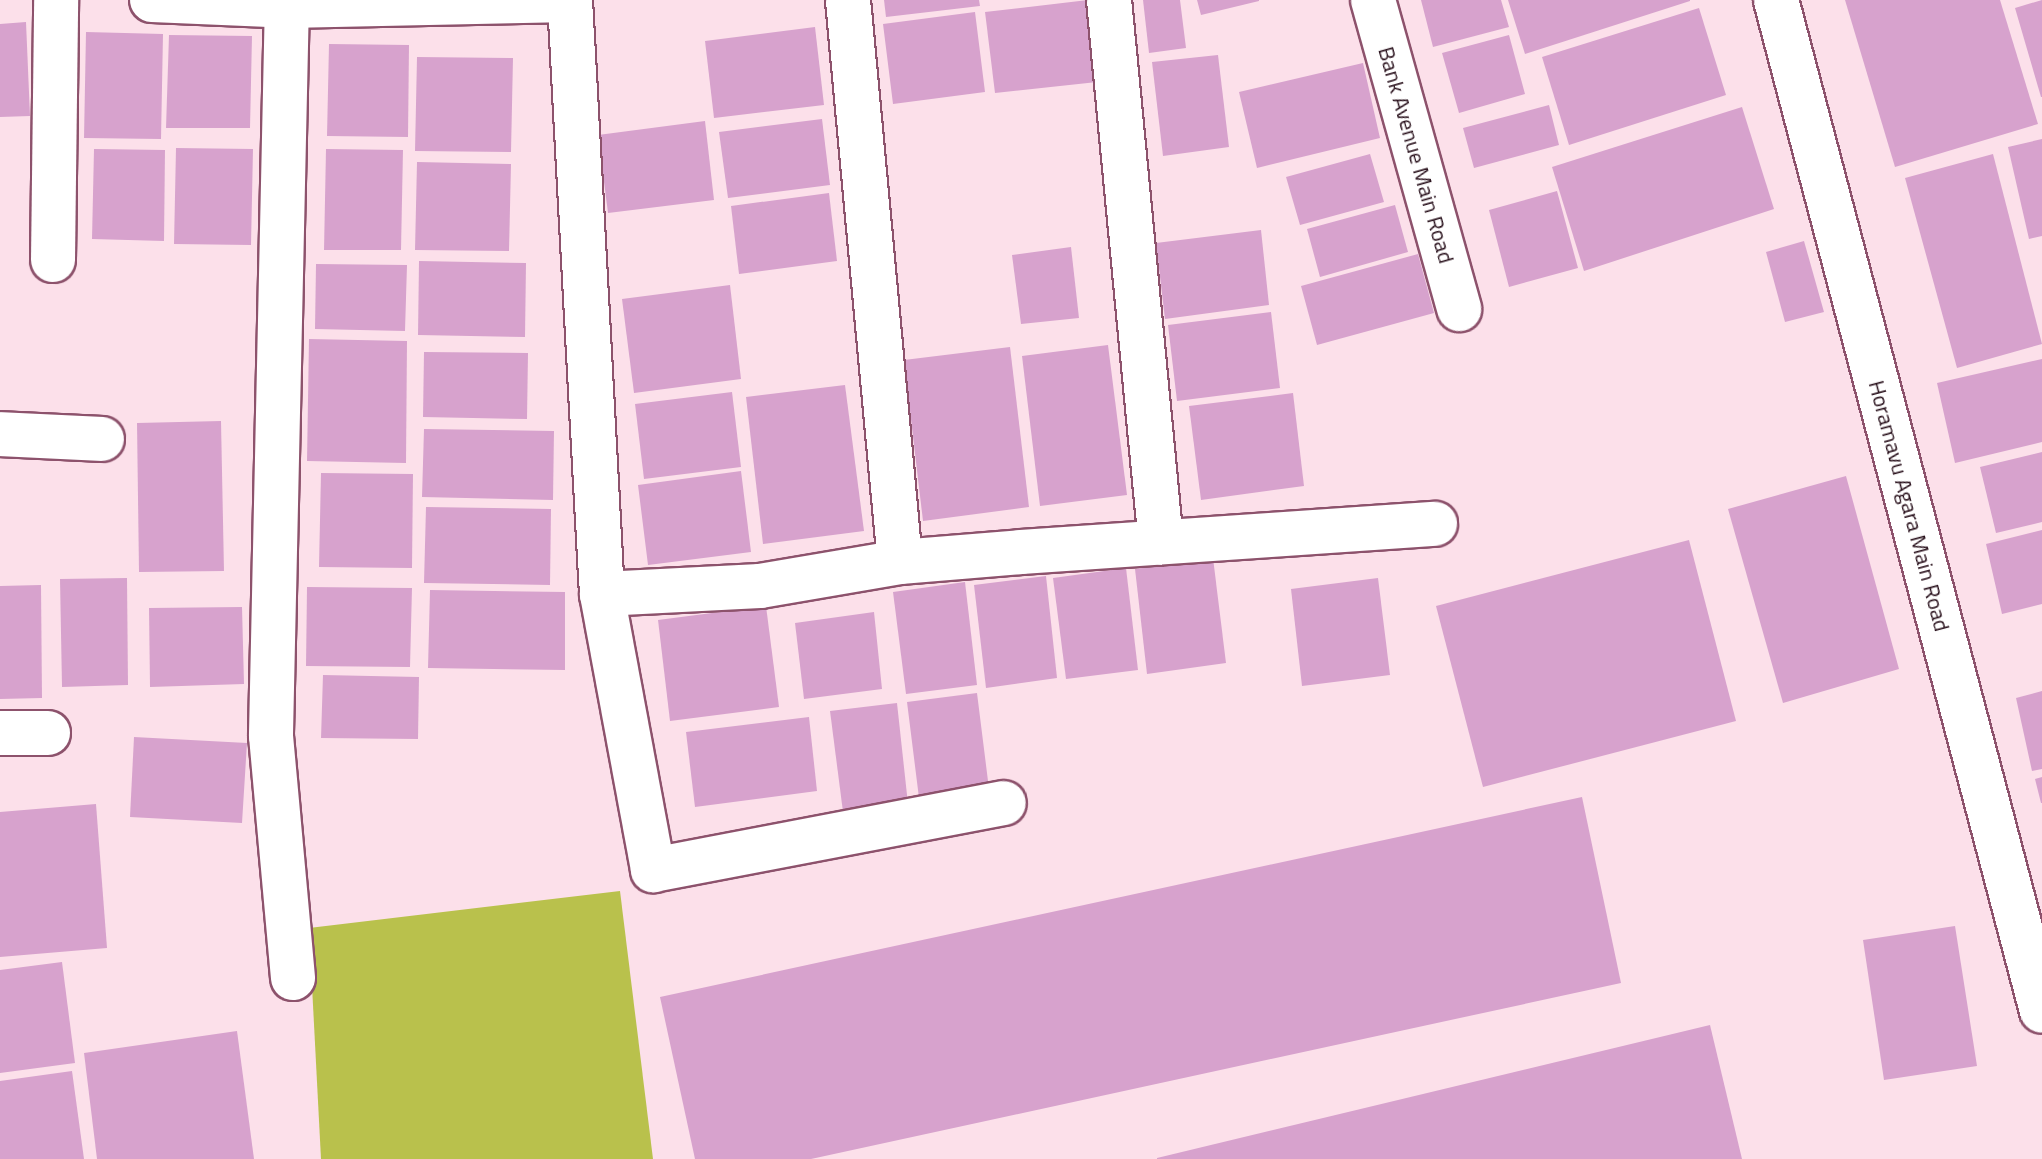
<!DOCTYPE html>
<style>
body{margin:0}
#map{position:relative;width:2042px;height:1159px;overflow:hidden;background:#fce0ea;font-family:"Titillium Web",sans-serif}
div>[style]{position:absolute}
.green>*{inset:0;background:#b9c14c}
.building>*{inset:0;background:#d7a2cd}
.roads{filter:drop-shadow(2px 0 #8d526c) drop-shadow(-2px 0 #8d526c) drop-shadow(0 2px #8d526c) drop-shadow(0 -2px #8d526c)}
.minor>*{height:44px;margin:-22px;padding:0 22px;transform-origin:22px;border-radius:22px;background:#fff}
span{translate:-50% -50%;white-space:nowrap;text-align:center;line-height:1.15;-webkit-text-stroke:8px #fff;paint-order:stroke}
.street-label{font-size:22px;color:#2a121d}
</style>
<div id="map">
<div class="green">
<div style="clip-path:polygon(620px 891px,653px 1159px,321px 1159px,309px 928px)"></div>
</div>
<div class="building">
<div style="clip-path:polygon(884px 0,979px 0,980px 6px,886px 17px)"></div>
<div style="clip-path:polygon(1088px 0,1097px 82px,995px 93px,985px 12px)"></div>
<div style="clip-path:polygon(1143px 0,1180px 0,1186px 48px,1149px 53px)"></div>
<div style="clip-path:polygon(1197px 0,1259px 0,1259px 1px,1201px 15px)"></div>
<div style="clip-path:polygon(1421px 0,1501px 0,1509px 27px,1433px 47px)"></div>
<div style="clip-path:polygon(1508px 0,1690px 0,1690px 1px,1525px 54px)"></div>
<div style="clip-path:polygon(1845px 0,2000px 0,2038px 124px,1895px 167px)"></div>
<div style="clip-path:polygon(2042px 0,2042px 97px,2041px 97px,2015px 8px)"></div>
<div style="clip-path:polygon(1699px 8px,1726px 95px,1569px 145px,1542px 57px)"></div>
<div style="clip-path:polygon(975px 12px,985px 92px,893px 104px,883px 24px)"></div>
<div style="clip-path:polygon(26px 22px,30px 116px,0 117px,0 24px)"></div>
<div style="clip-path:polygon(815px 27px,824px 105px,714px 118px,705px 41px)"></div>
<div style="clip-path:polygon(86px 32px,163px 34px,161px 139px,84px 138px)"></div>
<div style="clip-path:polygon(169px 35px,252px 36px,250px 128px,166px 128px)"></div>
<div style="clip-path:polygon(1509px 35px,1525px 94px,1459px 113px,1442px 53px)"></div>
<div style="clip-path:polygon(329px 44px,409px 45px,408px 137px,327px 136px)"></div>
<div style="clip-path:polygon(1218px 55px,1229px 147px,1163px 156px,1152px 62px)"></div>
<div style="clip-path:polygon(417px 57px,513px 58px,511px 152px,415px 151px)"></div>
<div style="clip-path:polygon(1363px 63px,1380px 138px,1257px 168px,1239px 92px)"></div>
<div style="clip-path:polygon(1549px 105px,1559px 145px,1474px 168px,1463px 128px)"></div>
<div style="clip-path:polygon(1742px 107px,1774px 209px,1584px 271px,1552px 167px)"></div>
<div style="clip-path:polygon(822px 119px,830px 185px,728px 198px,719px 132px)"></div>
<div style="clip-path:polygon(705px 121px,714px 200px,608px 213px,598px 135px)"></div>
<div style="clip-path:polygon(2042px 139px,2042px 236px,2029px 239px,2008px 147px)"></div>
<div style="clip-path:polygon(176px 148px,253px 149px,251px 245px,174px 244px)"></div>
<div style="clip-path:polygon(94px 149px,165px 150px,164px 241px,92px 239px)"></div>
<div style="clip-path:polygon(326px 149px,403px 150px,401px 250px,324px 250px)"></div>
<div style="clip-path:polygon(1370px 154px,1384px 202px,1300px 225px,1286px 177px)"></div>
<div style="clip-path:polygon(1993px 154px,2042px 344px,1957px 368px,1905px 178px)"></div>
<div style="clip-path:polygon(417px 162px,511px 164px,509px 251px,415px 250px)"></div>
<div style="clip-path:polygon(1557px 191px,1578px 268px,1509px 287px,1489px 210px)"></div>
<div style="clip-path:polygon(829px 193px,837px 261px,739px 274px,731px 206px)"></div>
<div style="clip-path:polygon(1395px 205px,1408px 252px,1320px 277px,1307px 229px)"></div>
<div style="clip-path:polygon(1261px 230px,1269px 305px,1165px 319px,1156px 243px)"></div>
<div style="clip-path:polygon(1804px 241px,1824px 312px,1785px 322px,1766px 252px)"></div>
<div style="clip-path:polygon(1071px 247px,1079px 318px,1021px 324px,1012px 255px)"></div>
<div style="clip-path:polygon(1418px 254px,1434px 313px,1317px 345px,1301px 286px)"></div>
<div style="clip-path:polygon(419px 261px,526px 263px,525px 337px,418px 335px)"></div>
<div style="clip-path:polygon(316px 264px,407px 265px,405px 331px,315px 329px)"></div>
<div style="clip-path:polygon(730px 285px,741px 379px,634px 393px,622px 299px)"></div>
<div style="clip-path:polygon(1271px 312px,1280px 388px,1177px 401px,1168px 325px)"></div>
<div style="clip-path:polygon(309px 339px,407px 341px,406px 463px,307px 461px)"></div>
<div style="clip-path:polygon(1108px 345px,1127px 495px,1040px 506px,1022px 356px)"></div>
<div style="clip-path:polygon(1010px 347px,1029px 507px,923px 521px,904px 360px)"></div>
<div style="clip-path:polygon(424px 352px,528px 353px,527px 419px,423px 417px)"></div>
<div style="clip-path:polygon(2042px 359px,2042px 442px,1955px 463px,1937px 383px)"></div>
<div style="clip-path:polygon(845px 385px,864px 531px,763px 544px,746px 397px)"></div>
<div style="clip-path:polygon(732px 392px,741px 467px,644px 479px,635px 404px)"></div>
<div style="clip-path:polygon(1293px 393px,1304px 486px,1201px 500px,1189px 406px)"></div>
<div style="clip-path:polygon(221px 421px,224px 571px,139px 572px,137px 423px)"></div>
<div style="clip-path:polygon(424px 429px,554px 431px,553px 500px,422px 497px)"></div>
<div style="clip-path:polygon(2042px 452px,2042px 522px,1996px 533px,1980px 467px)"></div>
<div style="clip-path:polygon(741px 471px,751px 552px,648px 565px,638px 485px)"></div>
<div style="clip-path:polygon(321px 473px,413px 474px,412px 568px,319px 567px)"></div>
<div style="clip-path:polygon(1846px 476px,1899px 669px,1783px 703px,1728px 509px)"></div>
<div style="clip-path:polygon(426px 507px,551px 509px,550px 585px,424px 583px)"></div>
<div style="clip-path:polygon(2042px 530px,2042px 604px,2002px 614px,1986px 544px)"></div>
<div style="clip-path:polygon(1689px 540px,1736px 721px,1483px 787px,1436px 606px)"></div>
<div style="clip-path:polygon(1213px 558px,1226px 663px,1147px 674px,1135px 569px)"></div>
<div style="clip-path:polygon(1126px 568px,1138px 670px,1066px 679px,1053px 578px)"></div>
<div style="clip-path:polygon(1046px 576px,1057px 678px,986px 688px,974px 585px)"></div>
<div style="clip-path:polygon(127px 578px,128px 685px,62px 687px,60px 579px)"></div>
<div style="clip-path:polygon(1378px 578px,1390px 675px,1302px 686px,1291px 589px)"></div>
<div style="clip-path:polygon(965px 582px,977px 685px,906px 694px,893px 592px)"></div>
<div style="clip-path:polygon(41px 585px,42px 698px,0 699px,0 586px)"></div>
<div style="clip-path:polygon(307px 587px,412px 588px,410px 667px,306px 666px)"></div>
<div style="clip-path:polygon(430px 590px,565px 592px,565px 670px,428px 668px)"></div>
<div style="clip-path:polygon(766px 606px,779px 707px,670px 721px,658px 620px)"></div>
<div style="clip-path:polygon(242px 607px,244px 684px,150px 687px,149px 608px)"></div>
<div style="clip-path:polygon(874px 612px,882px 689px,804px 699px,795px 623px)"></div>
<div style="clip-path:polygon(323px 675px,419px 677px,418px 739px,321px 738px)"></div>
<div style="clip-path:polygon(2042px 691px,2042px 769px,2032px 771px,2016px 698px)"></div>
<div style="clip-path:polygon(977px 693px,989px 789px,919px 798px,907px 702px)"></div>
<div style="clip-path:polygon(897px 703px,908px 804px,843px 812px,830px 711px)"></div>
<div style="clip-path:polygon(809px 717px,817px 791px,695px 807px,686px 732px)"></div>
<div style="clip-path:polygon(134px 737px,247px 743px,242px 823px,130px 817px)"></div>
<div style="clip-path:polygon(2042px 777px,2042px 803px,2041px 803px,2035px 779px)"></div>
<div style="clip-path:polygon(1582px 797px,1621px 983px,811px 1159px,695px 1159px,660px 997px)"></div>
<div style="clip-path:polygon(96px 804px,107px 948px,0 957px,0 812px)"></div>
<div style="clip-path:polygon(1955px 926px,1977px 1066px,1884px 1080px,1863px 940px)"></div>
<div style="clip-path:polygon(62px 962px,75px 1063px,0 1073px,0 970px)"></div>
<div style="clip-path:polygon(1710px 1025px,1742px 1159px,1157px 1159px,1157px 1158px)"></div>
<div style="clip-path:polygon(237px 1031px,254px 1159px,97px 1159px,84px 1053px)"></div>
<div style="clip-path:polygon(72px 1071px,84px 1159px,0 1159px,0 1081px)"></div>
</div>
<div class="roads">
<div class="minor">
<div style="left:152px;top:0;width:135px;rotate:2.5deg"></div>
<div style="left:287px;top:6px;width:283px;rotate:-1.2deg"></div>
<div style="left:287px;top:0;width:736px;rotate:91.25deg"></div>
<div style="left:271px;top:736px;width:243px;rotate:84.8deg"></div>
<div style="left:570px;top:0;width:595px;rotate:86.92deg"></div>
<div style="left:602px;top:594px;width:281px;rotate:79.5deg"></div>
<div style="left:653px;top:870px;width:357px;rotate:-10.8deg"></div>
<div style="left:848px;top:0;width:564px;rotate:84.71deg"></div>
<div style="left:1109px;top:0;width:545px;rotate:84.53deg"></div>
<div style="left:1373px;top:0;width:321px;rotate:74.4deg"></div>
<div style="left:1776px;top:0;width:1045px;rotate:75.26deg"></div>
<div style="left:53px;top:260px;width:260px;rotate:-89.3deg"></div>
<div style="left:0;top:434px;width:102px;rotate:2.8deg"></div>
<div style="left:602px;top:594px;width:158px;rotate:-2.9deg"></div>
<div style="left:760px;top:586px;width:142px;rotate:-9.7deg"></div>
<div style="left:900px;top:562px;width:121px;rotate:-4.7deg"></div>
<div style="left:1021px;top:552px;width:415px;rotate:-3.9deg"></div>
<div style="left:0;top:733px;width:48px"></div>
</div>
</div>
<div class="street-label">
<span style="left:1416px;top:155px;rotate:74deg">Bank Avenue Main Road</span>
<span style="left:1909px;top:506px;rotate:75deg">Horamavu Agara Main Road</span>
</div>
</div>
